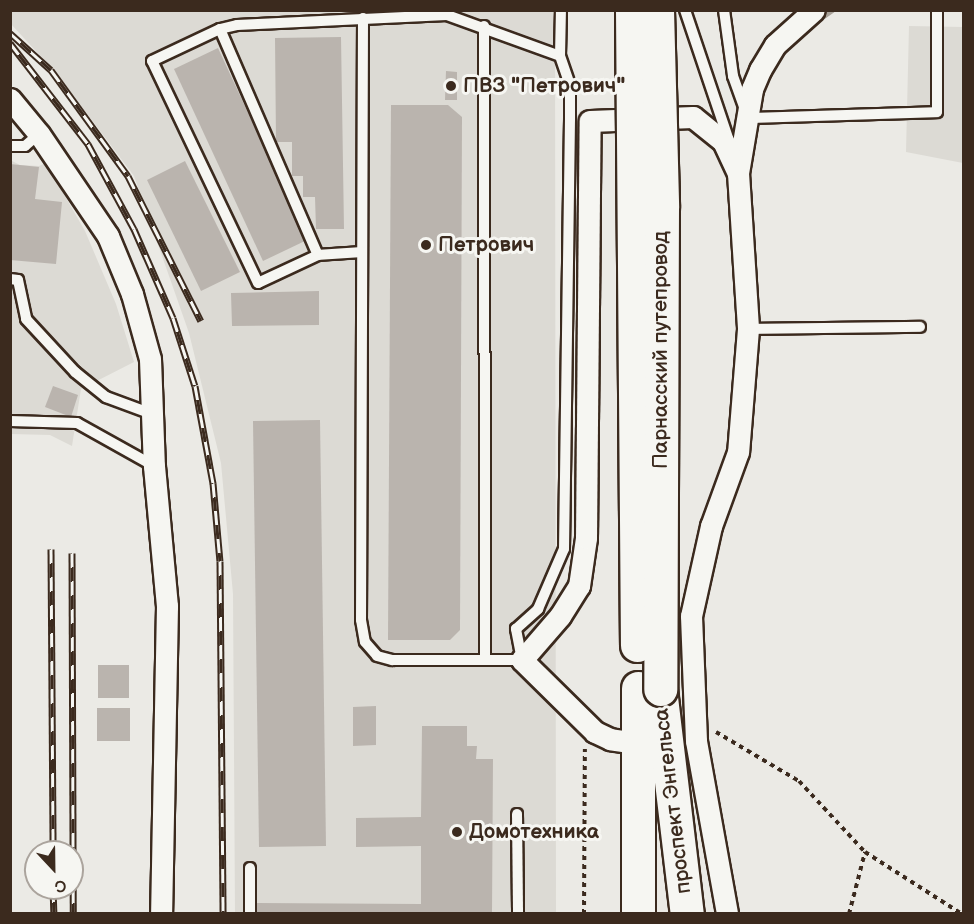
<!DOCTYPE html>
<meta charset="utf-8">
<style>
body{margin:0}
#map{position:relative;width:974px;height:924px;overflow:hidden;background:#ebeae5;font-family:"Balsamiq Sans",sans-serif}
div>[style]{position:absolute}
.built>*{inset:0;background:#dcdad4}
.stream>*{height:6px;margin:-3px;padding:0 3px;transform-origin:3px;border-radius:3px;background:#a8a198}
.building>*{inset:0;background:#bab4ae}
.path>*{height:4px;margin-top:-2px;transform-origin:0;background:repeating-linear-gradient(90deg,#3b2a1e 0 4.5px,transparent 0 9px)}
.roads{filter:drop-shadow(2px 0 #3b2a1e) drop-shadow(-2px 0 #3b2a1e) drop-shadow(0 2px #3b2a1e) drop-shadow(0 -2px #3b2a1e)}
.service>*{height:10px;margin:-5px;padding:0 5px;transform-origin:5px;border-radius:5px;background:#f6f6f2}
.minor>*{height:21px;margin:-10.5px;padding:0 10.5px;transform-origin:10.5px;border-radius:10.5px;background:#f6f6f2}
.primary>*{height:33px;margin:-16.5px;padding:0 16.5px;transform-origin:16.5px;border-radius:16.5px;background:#f6f6f2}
.rail>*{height:7px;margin-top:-3.5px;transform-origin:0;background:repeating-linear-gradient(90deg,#f6f6f2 0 14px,#3b2a1e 0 28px);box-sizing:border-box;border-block:2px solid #3b2a1e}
.bridges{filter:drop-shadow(2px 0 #3b2a1e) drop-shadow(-2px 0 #3b2a1e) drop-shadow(0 2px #3b2a1e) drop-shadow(0 -2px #3b2a1e)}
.primary-bridge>*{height:33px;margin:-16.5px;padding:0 16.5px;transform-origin:16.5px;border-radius:16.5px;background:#f6f6f2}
.dots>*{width:16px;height:16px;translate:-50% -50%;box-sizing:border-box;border:3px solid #f6f6f2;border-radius:50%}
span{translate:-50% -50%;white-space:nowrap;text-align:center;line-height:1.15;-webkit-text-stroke:6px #f6f6f2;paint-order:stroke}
.poi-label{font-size:21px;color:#3b2a1e;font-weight:700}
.left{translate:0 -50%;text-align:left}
.street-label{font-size:21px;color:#3b2a1e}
.frame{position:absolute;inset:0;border:12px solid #3b2a1e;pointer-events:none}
.north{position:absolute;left:24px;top:840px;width:60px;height:60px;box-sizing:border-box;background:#f6f6f2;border:2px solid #aba49d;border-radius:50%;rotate:158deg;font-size:16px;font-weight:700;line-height:24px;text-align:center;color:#3b2a1e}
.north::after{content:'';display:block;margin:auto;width:21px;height:27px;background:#3b2a1e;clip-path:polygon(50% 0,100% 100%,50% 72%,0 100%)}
</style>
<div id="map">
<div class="built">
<div style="clip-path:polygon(11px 10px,555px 11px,556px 913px,235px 913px,233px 594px,221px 463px,189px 333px,134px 176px,57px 74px,11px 24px)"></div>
<div style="clip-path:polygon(909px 26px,963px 27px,963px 163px,906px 152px)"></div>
<div style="clip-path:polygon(10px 160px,20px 165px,39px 166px,46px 163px,85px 231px,116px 304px,134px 362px,81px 389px,72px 446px,50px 435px,11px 434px)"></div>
</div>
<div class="stream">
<div style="left:815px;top:22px;width:21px;rotate:-35deg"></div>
</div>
<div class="building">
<div style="clip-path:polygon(341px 37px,344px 229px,316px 229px,315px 197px,303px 197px,303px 176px,292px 176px,292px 142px,276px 142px,275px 38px)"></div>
<div style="clip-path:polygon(218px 48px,307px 240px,263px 261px,174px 69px)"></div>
<div style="clip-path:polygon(446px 71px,457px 72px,457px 100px,445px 100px)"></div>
<div style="clip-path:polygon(391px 105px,448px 105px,462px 117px,460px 630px,450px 640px,388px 640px)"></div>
<div style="clip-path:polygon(185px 161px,240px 272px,201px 291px,147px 180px)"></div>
<div style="clip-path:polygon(10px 164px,39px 167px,35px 199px,62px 202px,56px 264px,10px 260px)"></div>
<div style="clip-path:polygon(319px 291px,319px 325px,232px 326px,231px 293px)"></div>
<div style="clip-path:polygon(53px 386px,78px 395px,71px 417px,45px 407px)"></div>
<div style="clip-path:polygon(320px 420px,326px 846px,259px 847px,253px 421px)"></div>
<div style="clip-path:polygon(98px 665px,129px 665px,129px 698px,98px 698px)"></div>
<div style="clip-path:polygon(376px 706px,376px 745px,353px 746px,353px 707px)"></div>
<div style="clip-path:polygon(97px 708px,130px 708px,130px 741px,97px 741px)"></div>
<div style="clip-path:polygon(422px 726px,467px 726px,467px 746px,477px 746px,476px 759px,493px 759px,492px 914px,257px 914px,257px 903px,421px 904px,421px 846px,356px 847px,356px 818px,421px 817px)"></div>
</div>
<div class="path">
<div style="left:716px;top:732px;width:96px;rotate:30.6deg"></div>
<div style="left:799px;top:781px;width:97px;rotate:47.1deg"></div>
<div style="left:865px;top:852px;width:115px;rotate:32.6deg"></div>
<div style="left:584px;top:914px;width:165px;rotate:-89.7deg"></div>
<div style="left:849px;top:914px;width:64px;rotate:-75.5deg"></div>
</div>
<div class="roads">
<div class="service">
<div style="left:685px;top:10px;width:138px;rotate:71.4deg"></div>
<div style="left:724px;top:10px;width:67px;rotate:82.2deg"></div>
<div style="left:733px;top:76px;width:45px;rotate:70.3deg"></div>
<div style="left:748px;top:118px;width:189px;rotate:-1.8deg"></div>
<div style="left:937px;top:112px;width:102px;rotate:-90deg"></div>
<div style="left:363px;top:18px;width:602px;rotate:90.19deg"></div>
<div style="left:361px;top:620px;width:22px;rotate:80deg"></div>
<div style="left:365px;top:642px;width:18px;rotate:49deg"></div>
<div style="left:377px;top:656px;width:16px;rotate:15deg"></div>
<div style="left:392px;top:660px;width:130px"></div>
<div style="left:522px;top:660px;width:32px;rotate:-101deg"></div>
<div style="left:516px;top:629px;width:30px;rotate:-42deg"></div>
<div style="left:538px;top:609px;width:65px;rotate:-66.6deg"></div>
<div style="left:564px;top:549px;width:430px;rotate:-89.2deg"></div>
<div style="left:570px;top:119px;width:34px;rotate:-90deg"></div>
<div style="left:570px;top:85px;width:31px;rotate:-109deg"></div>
<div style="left:560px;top:56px;width:46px;rotate:-88.8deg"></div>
<div style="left:484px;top:26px;width:634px;rotate:89.91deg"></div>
<div style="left:220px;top:29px;width:246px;rotate:66.6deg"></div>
<div style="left:318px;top:255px;width:66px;rotate:155deg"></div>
<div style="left:258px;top:283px;width:246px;rotate:-115.5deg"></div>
<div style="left:152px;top:61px;width:75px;rotate:-25.2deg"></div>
<div style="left:220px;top:29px;width:17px;rotate:-13deg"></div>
<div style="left:237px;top:25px;width:210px;rotate:-2.7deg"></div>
<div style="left:447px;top:15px;width:120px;rotate:19.9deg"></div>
<div style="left:10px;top:146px;width:15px"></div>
<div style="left:25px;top:146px;width:18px;rotate:-41deg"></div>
<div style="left:318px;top:255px;width:43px;rotate:-4deg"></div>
<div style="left:10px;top:279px;width:8px;rotate:7deg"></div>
<div style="left:18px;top:280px;width:40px;rotate:78deg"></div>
<div style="left:26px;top:319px;width:72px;rotate:47.2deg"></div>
<div style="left:75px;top:372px;width:40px;rotate:39deg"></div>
<div style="left:106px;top:397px;width:49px;rotate:20.3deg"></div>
<div style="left:748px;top:329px;width:172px;rotate:-0.7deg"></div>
<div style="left:10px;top:421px;width:67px;rotate:1.7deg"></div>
<div style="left:77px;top:423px;width:88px;rotate:29.2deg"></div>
<div style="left:517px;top:814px;width:100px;rotate:89.4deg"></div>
<div style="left:250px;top:914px;width:46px;rotate:-90deg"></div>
</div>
<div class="minor">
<div style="left:10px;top:99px;width:45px;rotate:50.4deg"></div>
<div style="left:39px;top:134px;width:123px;rotate:55.9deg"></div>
<div style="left:108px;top:236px;width:63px;rotate:67.5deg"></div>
<div style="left:132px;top:294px;width:67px;rotate:74.5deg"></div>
<div style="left:150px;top:359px;width:107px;rotate:87.9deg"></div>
<div style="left:154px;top:466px;width:141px;rotate:84.7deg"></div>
<div style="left:167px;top:606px;width:308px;rotate:91.1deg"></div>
<div style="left:738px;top:173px;width:85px;rotate:-80.5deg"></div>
<div style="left:752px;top:89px;width:21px;rotate:-67deg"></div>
<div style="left:760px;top:70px;width:29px;rotate:-59deg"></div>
<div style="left:775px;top:45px;width:52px;rotate:-41.9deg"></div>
<div style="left:637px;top:743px;width:27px;rotate:-172deg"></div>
<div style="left:610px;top:739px;width:17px;rotate:-155deg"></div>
<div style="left:595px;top:732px;width:103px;rotate:-135.4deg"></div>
<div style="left:522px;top:660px;width:58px;rotate:-49.2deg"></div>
<div style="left:560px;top:616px;width:36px;rotate:-58deg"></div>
<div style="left:579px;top:586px;width:49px;rotate:-81.7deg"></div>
<div style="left:586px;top:538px;width:417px;rotate:-89.5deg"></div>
<div style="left:590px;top:121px;width:103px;rotate:-2.2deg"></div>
<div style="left:693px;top:117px;width:38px;rotate:39deg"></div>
<div style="left:723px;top:141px;width:35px;rotate:65deg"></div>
<div style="left:738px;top:173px;width:156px;rotate:86.3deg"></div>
<div style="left:748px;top:329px;width:123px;rotate:94.6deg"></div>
<div style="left:738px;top:452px;width:79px;rotate:110deg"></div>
<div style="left:711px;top:526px;width:92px;rotate:102.5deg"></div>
<div style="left:691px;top:616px;width:125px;rotate:87.7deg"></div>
<div style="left:696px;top:741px;width:176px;rotate:79.8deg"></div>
</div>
<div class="primary">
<div style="left:638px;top:688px;width:226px;rotate:90deg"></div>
<div style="left:660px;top:689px;width:227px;rotate:83.2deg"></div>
</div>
</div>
<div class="rail">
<div style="left:10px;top:33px;width:55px;rotate:42.1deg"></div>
<div style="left:51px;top:70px;width:131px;rotate:54deg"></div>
<div style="left:128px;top:176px;width:162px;rotate:63.3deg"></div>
<div style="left:10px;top:43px;width:128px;rotate:52.3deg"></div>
<div style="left:88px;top:144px;width:97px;rotate:61.6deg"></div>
<div style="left:134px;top:229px;width:97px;rotate:66.3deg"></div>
<div style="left:173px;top:318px;width:71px;rotate:72.1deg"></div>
<div style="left:195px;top:386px;width:99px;rotate:79.5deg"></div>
<div style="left:213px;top:483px;width:78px;rotate:84.9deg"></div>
<div style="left:220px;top:561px;width:353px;rotate:89.5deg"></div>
<div style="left:51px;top:549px;width:303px;rotate:89.6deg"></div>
<div style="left:72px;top:553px;width:361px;rotate:89.8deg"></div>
<div style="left:53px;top:888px;width:26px;rotate:88deg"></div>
</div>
<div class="bridges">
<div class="primary-bridge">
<div style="left:632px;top:10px;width:635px;rotate:89.55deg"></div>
<div style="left:657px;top:10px;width:197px;rotate:88.5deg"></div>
<div style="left:662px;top:207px;width:482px;rotate:90.2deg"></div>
</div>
</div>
<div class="dots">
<div style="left:451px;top:86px;background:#3b2a1e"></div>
<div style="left:426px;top:245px;background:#3b2a1e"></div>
<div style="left:457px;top:832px;background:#3b2a1e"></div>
</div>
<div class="poi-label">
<span class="left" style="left:463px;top:86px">ПВЗ "Петрович"</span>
<span class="left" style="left:438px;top:245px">Петрович</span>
<span class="left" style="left:469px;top:832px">Домотехника</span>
</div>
<div class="street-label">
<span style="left:661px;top:350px;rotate:-90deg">Парнасский путепровод</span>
<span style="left:673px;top:801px;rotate:-97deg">проспект Энгельса</span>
</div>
<div class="frame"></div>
<div class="north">С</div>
</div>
